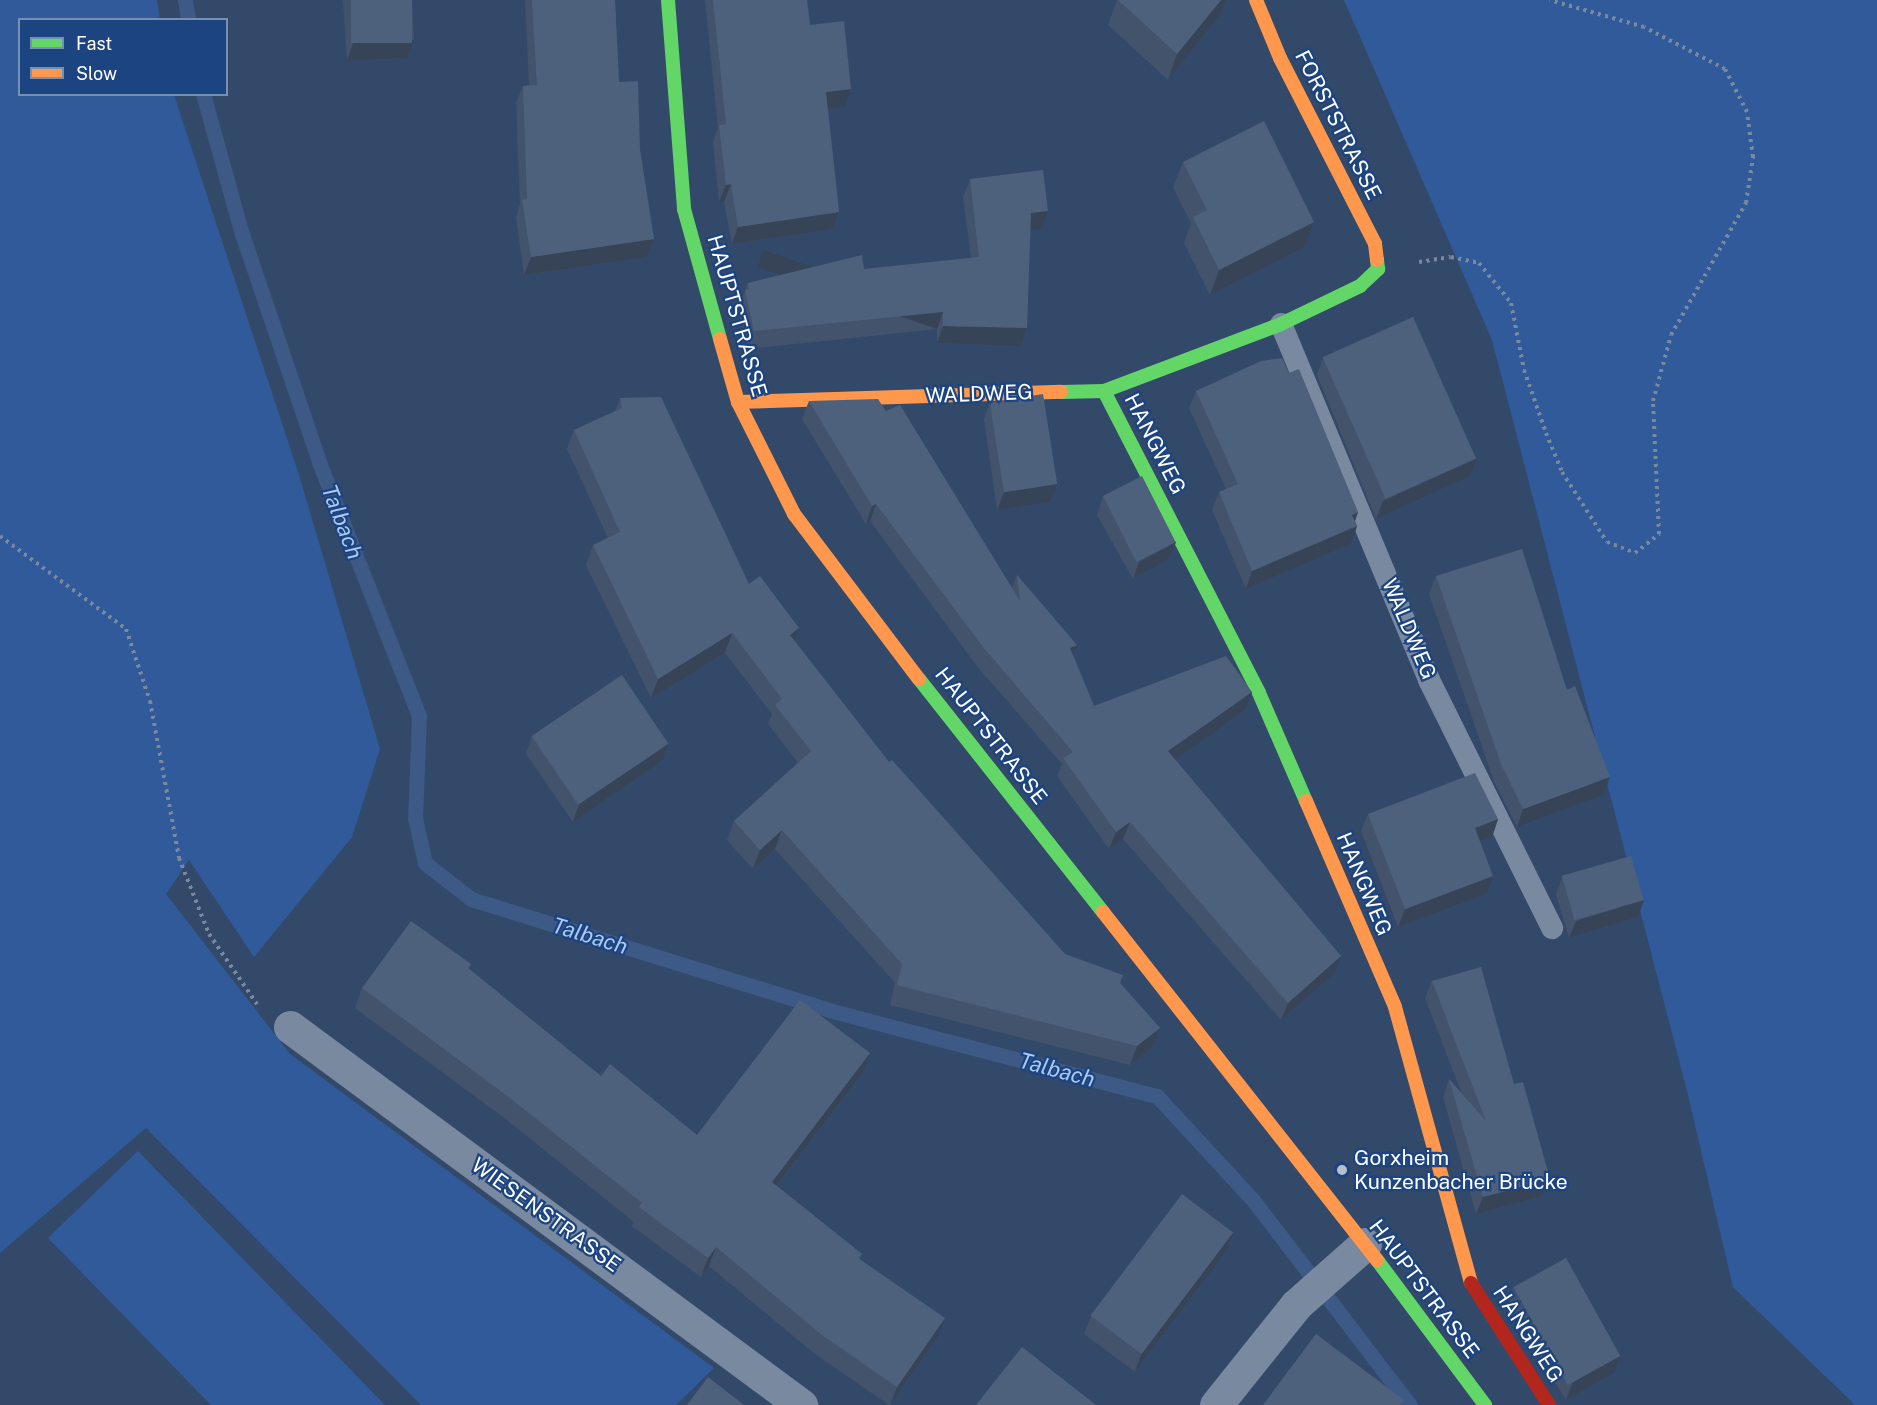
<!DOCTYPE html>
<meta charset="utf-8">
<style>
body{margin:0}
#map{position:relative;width:1877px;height:1405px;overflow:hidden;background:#33496a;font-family:"Public Sans",sans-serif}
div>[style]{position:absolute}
.green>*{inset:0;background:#305a99}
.stream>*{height:15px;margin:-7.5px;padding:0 7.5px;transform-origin:7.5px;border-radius:7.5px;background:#3d5985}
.path>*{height:4px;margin-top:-2px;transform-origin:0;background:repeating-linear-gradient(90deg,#7989a0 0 3px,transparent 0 7.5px)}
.lane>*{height:22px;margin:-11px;padding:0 11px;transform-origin:11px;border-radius:11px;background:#7989a0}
.street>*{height:33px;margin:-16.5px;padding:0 16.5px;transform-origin:16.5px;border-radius:16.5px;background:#7989a0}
.fast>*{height:14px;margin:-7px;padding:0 7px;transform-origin:7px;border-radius:7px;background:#63d668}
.slow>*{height:14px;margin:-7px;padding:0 7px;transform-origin:7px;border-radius:7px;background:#ff974d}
.jam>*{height:14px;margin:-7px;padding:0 7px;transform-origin:7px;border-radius:7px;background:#b3261e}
.wall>*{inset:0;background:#43536b}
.shaded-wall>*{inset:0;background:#374457;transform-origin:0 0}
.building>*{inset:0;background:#4e617c;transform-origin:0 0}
.dots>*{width:16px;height:16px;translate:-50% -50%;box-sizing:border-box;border:3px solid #1c4481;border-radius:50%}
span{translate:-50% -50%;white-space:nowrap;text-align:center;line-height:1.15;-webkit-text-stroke:4.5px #1c4481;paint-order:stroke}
.street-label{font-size:21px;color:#fff}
.poi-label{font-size:21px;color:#fff}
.left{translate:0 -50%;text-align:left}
.water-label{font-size:22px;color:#acc9f1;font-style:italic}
.legend{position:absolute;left:18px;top:18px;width:210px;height:78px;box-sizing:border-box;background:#1c4481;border:2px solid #778fb3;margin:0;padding:8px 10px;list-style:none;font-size:18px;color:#fff}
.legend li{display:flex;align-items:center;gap:12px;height:30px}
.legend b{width:30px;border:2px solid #778fb3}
</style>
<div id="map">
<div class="green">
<div style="clip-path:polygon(0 0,157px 0,160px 19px,20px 20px,20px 94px,174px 95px,299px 475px,380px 749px,352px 837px,254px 957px,189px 860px,166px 894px,290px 1054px,714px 1368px,676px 1405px,421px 1405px,146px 1128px,0 1253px)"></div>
<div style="clip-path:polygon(1344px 0,1877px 0,1877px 1405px,1855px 1405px,1733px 1287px,1687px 1091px,1492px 340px)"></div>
<div style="clip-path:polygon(138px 1151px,385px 1405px,211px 1405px,48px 1238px)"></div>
</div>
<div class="stream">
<div style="left:185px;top:0;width:20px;rotate:81deg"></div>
<div style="left:203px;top:94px;width:142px;rotate:74.5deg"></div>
<div style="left:241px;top:231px;width:244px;rotate:71.3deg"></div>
<div style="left:319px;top:462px;width:273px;rotate:68.5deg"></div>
<div style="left:419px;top:716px;width:102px;rotate:92.2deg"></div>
<div style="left:415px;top:818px;width:46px;rotate:77.5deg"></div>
<div style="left:425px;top:863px;width:58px;rotate:38deg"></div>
<div style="left:471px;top:899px;width:382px;rotate:17.2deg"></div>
<div style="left:836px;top:1012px;width:332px;rotate:14.7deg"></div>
<div style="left:1157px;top:1096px;width:142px;rotate:47.3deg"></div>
<div style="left:1253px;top:1200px;width:258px;rotate:52.6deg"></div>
</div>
<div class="path">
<div style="left:1419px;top:262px;width:32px;rotate:-9deg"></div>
<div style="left:1451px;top:257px;width:29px;rotate:12deg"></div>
<div style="left:1479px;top:263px;width:51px;rotate:51.3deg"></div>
<div style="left:1511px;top:303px;width:68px;rotate:79deg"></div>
<div style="left:1524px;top:370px;width:67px;rotate:70.8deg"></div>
<div style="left:1546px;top:433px;width:42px;rotate:67.7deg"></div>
<div style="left:1562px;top:472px;width:83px;rotate:57.3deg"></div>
<div style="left:1607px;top:542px;width:30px;rotate:21deg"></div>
<div style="left:1635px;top:553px;width:31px;rotate:-38deg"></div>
<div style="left:1659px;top:534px;width:133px;rotate:-92.6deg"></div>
<div style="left:1653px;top:401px;width:68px;rotate:-74.7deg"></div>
<div style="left:1671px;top:335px;width:152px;rotate:-60.4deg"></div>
<div style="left:1746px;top:203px;width:47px;rotate:-81.3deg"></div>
<div style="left:1753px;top:157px;width:45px;rotate:-97.6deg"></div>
<div style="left:1747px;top:112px;width:48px;rotate:-117.1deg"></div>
<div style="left:1725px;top:69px;width:91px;rotate:-152.6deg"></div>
<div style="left:1644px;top:27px;width:98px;rotate:-164deg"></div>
<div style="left:0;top:536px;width:157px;rotate:36.4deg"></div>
<div style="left:126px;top:629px;width:76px;rotate:71.6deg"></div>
<div style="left:150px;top:701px;width:160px;rotate:79.5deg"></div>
<div style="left:179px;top:858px;width:82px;rotate:68.5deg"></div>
<div style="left:209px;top:934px;width:85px;rotate:55.6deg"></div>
</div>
<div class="lane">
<div style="left:1281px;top:324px;width:386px;rotate:67.4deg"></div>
<div style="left:1429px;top:680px;width:277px;rotate:63.6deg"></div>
</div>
<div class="street">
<div style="left:290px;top:1027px;width:636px;rotate:36.49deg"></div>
<div style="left:1216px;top:1405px;width:128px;rotate:-51.3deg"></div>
<div style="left:1296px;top:1305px;width:92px;rotate:-41.5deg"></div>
</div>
<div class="fast">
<div style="left:668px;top:0;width:210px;rotate:85.6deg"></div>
<div style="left:684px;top:209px;width:135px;rotate:74.5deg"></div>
<div style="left:1104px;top:391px;width:339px;rotate:62.8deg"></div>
<div style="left:1259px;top:693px;width:118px;rotate:66.5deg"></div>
<div style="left:1061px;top:392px;width:43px;rotate:-1.3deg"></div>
<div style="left:1104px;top:391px;width:189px;rotate:-20.7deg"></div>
<div style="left:1281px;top:324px;width:88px;rotate:-25.7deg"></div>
<div style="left:1360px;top:286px;width:25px;rotate:-43deg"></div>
<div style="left:1378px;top:269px;width:9px;rotate:-96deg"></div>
<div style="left:919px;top:679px;width:297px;rotate:51.7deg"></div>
<div style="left:1377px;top:1260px;width:181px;rotate:53.3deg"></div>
</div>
<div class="slow">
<div style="left:1256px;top:0;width:63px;rotate:67.5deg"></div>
<div style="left:1280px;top:58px;width:209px;rotate:62.9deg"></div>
<div style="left:1375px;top:244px;width:16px;rotate:83deg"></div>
<div style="left:720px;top:339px;width:66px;rotate:74.1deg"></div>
<div style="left:738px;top:402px;width:125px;rotate:63.4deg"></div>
<div style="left:794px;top:514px;width:207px;rotate:52.9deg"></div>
<div style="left:738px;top:402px;width:323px;rotate:-1.8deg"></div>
<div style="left:1306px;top:801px;width:224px;rotate:66.6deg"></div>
<div style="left:1395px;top:1007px;width:286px;rotate:74.6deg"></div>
<div style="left:1103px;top:912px;width:443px;rotate:51.8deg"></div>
</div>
<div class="jam">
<div style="left:1471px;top:1283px;width:145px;rotate:57.4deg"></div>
</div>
<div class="wall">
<div style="clip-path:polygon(343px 0,412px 0,414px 40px,408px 58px,347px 61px)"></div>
<div style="clip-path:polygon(525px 0,615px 0,619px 82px,640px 150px,654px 239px,647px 257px,524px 275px,516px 217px,520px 205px,516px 103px,523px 86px,529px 85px)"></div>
<div style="clip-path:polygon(705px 0,807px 0,810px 25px,851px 89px,845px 107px,828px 109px,839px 212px,833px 229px,732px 244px,724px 202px,719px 202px,713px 142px,718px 128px)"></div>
<div style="clip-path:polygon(1117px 0,1226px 0,1220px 15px,1168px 80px,1108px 25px)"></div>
<div style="clip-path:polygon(1183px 162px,1314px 222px,1305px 247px,1210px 295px,1184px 243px,1191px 223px,1173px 187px)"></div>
<div style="clip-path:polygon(970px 179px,1041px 229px,1030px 230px,1027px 328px,1021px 346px,937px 343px,937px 329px,748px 349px,738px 308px,748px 283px,971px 258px,963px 197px)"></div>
<div style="clip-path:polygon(1323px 358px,1477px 458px,1470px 476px,1376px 519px,1317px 375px)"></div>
<div style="clip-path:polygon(1196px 391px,1358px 512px,1355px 521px,1357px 526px,1351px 544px,1246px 589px,1212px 510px,1219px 492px,1226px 489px,1189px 408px)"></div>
<div style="clip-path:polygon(620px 398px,749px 584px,799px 628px,794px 640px,889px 762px,1065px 954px,1120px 983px,1160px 1028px,1153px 1047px,1130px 1065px,890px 1005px,895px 983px,775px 849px,753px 869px,727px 840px,734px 821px,798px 763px,768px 724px,772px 714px,725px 653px,651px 698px,586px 565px,593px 545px,608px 538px,567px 449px,574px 430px,615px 411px)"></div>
<div style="clip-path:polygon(809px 401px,886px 411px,1012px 588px,1017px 575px,1077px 645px,1073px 655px,1094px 706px,1252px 692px,1245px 710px,1175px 759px,1335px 973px,1281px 1020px,1123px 839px,1109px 849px,1057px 776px,1062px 764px,976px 665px,870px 521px,866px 524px,802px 419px)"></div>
<div style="clip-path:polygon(990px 402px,1050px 502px,997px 510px,984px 419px)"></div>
<div style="clip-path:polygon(1103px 497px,1176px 542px,1169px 559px,1133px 579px,1097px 515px)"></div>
<div style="clip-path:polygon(1436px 576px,1603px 795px,1517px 827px,1494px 781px,1429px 594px)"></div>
<div style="clip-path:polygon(532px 736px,662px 761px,573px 822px,526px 754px)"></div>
<div style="clip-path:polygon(1368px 814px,1498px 819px,1492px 837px,1480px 841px,1487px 894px,1398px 927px,1361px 831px)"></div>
<div style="clip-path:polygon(1562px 877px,1638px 917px,1569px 938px,1556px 894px)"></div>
<div style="clip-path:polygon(471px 964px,469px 969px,601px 1076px,697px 1135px,863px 1072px,777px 1186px,862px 1254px,860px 1259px,938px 1337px,890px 1405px,889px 1405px,815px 1354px,709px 1266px,701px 1277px,632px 1226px,634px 1222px,503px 1117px,355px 1008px,362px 988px)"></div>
<div style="clip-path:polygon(1432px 981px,1514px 1084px,1550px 1179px,1543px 1196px,1476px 1214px,1443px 1097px,1449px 1079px,1462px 1094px,1425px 998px)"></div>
<div style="clip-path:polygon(1227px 1250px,1135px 1372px,1084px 1334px,1091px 1316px)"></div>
<div style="clip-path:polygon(1513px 1287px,1614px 1373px,1566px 1400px,1507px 1305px)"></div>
</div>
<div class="shaded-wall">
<div style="clip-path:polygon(1221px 0,1226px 0,1220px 15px,1168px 80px,1177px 54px)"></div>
<div style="clip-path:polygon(414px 40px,408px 58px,347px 61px,353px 43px)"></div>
<div style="clip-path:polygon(851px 89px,845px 107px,820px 110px,826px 92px)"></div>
<div style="clip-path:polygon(731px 184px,724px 202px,719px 202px,726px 185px)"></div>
<div style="clip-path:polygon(1048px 211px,1041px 229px,1024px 231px,1031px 213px)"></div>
<div style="clip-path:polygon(839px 212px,833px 229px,732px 244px,738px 227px)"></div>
<div style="clip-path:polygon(1314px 222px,1305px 247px,1210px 295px,1219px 270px)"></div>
<div style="clip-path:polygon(654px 239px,647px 257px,524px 275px,531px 257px)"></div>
<div style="left:943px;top:312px;width:18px;height:190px;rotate:109deg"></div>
<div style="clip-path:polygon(943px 326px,1027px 328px,1021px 346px,937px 343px)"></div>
<div style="clip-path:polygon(1477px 458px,1470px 476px,1376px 519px,1383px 501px)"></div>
<div style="clip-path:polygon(1057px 484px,1050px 502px,997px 510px,1004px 492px)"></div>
<div style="clip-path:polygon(876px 504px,870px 521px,866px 524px,872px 506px)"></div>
<div style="clip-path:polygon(1358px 512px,1352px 529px,1357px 526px,1351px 544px,1246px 589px,1252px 571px)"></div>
<div style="clip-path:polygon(1176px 542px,1169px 559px,1133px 579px,1139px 562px)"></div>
<div style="clip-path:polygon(799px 628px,792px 647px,790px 635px)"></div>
<div style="clip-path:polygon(732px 633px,725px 653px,651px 698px,658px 679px)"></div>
<div style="clip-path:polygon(1077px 645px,1070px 663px,1070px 648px)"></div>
<div style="clip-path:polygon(1252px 692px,1245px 710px,1162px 769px,1168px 751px)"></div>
<div style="clip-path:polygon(668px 744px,662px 761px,573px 822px,579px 804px)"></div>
<div style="clip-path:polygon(1610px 777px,1603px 795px,1517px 827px,1523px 809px)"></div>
<div style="clip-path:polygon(1498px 819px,1492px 837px,1468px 845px,1475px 828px)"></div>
<div style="clip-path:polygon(1130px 822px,1123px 839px,1109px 849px,1116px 832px)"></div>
<div style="clip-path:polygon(782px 830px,775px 849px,753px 869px,760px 850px)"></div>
<div style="clip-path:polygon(1493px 876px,1487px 894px,1398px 927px,1405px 909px)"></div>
<div style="clip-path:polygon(1644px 900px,1638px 917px,1569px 938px,1576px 921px)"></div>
<div style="clip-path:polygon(1341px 956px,1335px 973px,1281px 1020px,1288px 1003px)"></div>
<div style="clip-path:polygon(1160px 1028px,1153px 1047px,1130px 1065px,1137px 1046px)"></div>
<div style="clip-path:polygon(870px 1053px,863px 1072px,765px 1201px,772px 1182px)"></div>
<div style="clip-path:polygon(1550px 1179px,1543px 1196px,1476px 1214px,1483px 1197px)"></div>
<div style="clip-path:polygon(1233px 1233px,1227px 1250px,1135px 1372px,1141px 1354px)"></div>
<div style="clip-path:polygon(716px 1247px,709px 1266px,701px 1277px,708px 1258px)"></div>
<div style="clip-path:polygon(945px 1318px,938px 1337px,890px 1405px,897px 1387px)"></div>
<div style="clip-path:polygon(1620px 1356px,1614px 1373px,1566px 1400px,1573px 1382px)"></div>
</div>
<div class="building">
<div style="left:351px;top:0;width:61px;height:43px"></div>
<div style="clip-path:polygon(532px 0,615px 0,619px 82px,638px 81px,640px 150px,654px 239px,531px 257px,522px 200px,527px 199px,523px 86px,537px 85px)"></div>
<div style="clip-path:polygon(713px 0,807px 0,810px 25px,844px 21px,851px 89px,826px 92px,839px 212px,738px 227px,731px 184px,726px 185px,719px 125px,726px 124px)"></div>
<div style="clip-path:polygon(1118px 0,1221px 0,1177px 54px)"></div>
<div style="clip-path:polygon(1264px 121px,1314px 222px,1219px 270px,1193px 217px,1207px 210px,1183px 162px)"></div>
<div style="clip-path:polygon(1043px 170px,1048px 211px,1031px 213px,1027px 328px,943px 326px,943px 312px,754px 331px,745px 290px,749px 289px,748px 283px,862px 255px,864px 269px,979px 257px,970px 179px)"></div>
<div style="left:1413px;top:317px;width:155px;height:99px;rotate:66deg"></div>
<div style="clip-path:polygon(1282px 358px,1289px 373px,1299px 369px,1358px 512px,1352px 515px,1357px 526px,1252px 571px,1219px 492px,1238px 484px,1196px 391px,1261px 361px)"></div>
<div style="left:1043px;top:394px;width:91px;height:54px;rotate:81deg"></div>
<div style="clip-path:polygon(661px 397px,749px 584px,760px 576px,799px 628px,790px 635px,889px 762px,892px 760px,1065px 954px,1123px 975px,1120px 983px,1160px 1028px,1137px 1046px,897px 985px,902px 964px,782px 830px,760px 850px,734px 821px,811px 751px,775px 705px,782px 699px,732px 633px,658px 679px,593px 545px,620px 532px,574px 430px,622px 408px,620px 398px)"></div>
<div style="clip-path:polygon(878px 399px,886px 411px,900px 405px,1020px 601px,1017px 575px,1077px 645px,1070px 648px,1094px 706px,1226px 656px,1252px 692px,1168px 751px,1341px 956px,1288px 1003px,1130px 822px,1116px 832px,1063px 758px,1073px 752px,983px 647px,876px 504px,872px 506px,809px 401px)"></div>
<div style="left:1142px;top:476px;width:74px;height:44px;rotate:63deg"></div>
<div style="clip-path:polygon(1522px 549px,1567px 690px,1575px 686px,1610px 777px,1523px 809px,1501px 764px,1436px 576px)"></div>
<div style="left:622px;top:675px;width:83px;height:109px;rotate:56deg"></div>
<div style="clip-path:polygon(1475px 773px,1498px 819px,1475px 828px,1493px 876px,1405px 909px,1368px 814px)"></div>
<div style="left:1631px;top:856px;width:46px;height:72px;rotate:74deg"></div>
<div style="clip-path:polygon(411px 921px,471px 964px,468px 968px,601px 1076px,610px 1064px,697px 1135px,800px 1000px,870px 1053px,772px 1182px,862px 1254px,858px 1258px,945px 1318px,897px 1387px,822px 1335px,716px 1247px,708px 1258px,639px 1207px,642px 1203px,510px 1098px,362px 988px)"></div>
<div style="clip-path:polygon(1481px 967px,1514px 1084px,1523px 1082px,1550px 1179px,1483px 1197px,1449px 1079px,1486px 1121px,1432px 981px)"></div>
<div style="left:1182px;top:1194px;width:64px;height:152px;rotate:37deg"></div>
<div style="left:1566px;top:1258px;width:112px;height:60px;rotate:61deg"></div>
<div style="clip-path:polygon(1316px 1334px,1404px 1400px,1400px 1405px,1263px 1405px)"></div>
<div style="clip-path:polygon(1022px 1347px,1096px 1405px,976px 1405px)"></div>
<div style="clip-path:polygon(708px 1377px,744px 1405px,687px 1405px)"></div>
</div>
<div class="dots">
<div style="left:1342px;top:1170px;background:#b8bfcb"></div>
</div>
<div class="street-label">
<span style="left:1338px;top:125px;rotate:63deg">FORSTSTRASSE</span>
<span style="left:737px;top:316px;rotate:74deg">HAUPTSTRASSE</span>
<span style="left:979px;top:394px;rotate:-2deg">WALDWEG</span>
<span style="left:1155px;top:444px;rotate:63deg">HANGWEG</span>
<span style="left:1409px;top:629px;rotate:67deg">WALDWEG</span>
<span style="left:991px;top:736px;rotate:52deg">HAUPTSTRASSE</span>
<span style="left:1364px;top:884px;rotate:67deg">HANGWEG</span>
<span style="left:546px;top:1215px;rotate:36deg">WIESENSTRASSE</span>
<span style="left:1424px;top:1289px;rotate:53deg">HAUPTSTRASSE</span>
<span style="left:1528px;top:1334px;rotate:57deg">HANGWEG</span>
</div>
<div class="poi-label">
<span class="left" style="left:1354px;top:1170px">Gorxheim<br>Kunzenbacher Brücke</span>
</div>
<div class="water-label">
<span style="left:342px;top:522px;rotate:69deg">Talbach</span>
<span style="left:590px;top:936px;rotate:17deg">Talbach</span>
<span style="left:1057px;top:1070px;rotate:15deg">Talbach</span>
</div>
<ul class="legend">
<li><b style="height:8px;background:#63d668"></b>Fast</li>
<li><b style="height:8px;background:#ff974d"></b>Slow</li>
</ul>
</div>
